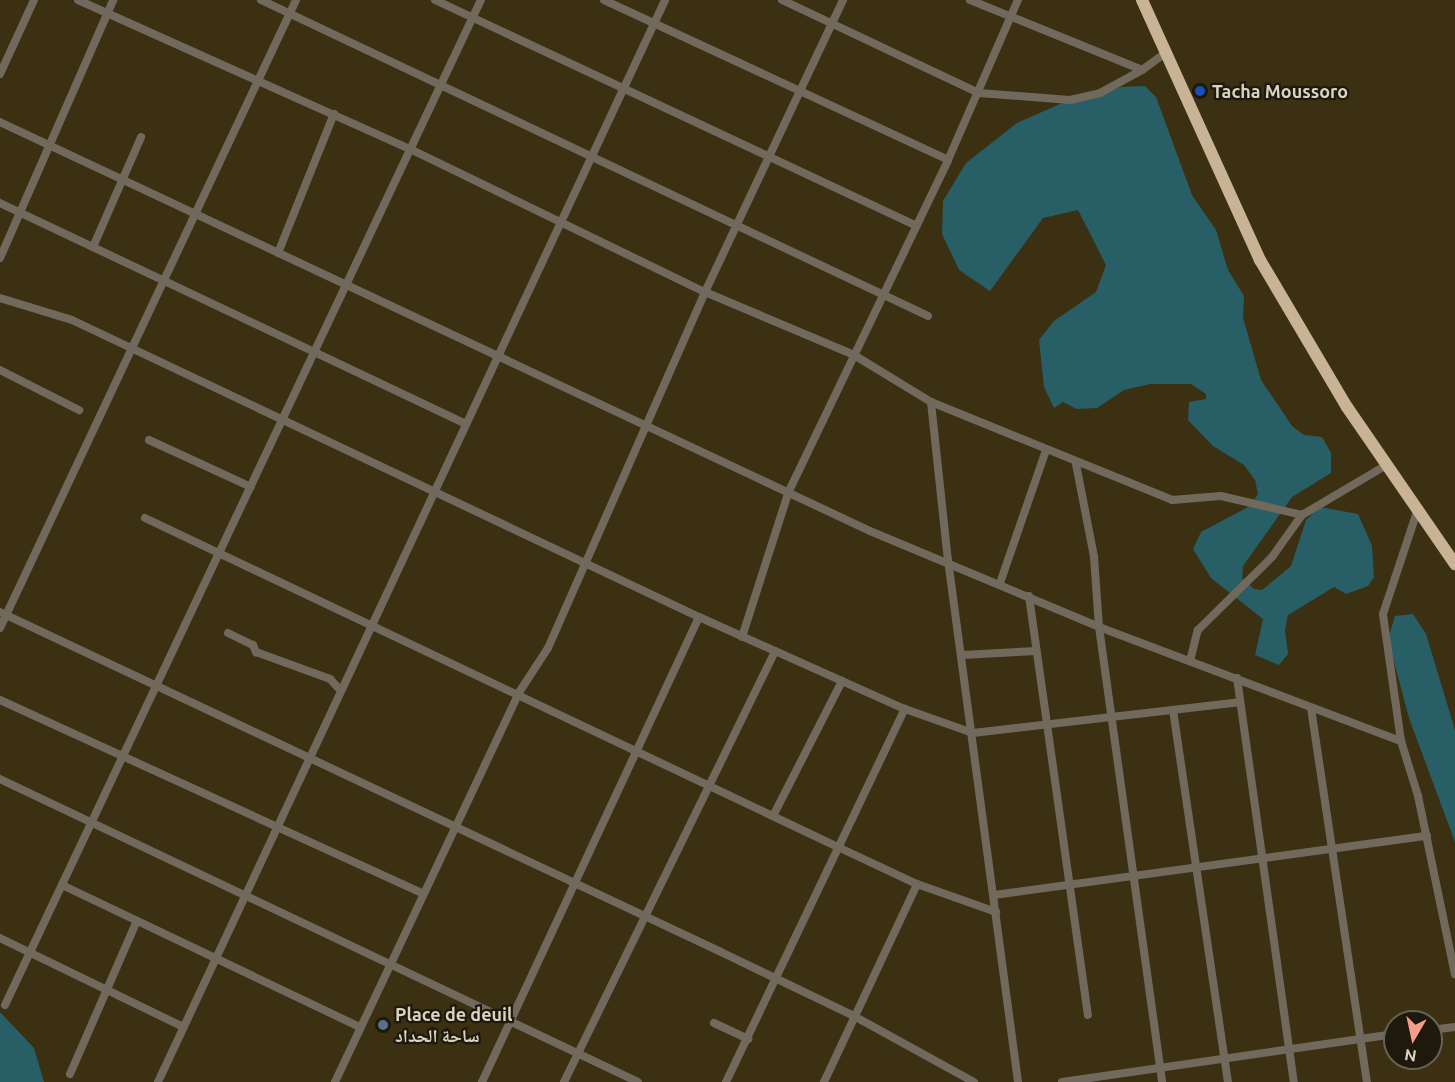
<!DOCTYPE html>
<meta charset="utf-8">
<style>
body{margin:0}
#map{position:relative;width:1455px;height:1082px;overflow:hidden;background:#3b3011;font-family:Ubuntu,"Noto Naskh Arabic",sans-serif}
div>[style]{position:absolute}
.water>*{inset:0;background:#285f66}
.minor>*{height:8px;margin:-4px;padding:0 4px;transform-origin:4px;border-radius:4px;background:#71695c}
.highway>*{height:12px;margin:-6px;padding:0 6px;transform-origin:6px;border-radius:6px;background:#c8b494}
.dots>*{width:16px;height:16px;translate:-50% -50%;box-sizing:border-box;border:3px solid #1e190c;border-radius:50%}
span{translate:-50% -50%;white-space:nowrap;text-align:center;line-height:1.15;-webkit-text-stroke:4.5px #1e190c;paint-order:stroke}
.poi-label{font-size:18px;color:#dad3c1;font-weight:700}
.left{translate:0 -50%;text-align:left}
.north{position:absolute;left:1383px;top:1010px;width:60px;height:60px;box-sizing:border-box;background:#1e190c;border:2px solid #696354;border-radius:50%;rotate:189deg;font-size:16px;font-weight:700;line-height:24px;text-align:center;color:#dad3c1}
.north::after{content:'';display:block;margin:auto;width:21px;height:27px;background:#f49e8a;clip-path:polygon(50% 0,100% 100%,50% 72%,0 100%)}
</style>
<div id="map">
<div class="water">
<div style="clip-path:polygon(1145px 86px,1156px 97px,1192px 195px,1216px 230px,1228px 270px,1244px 296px,1243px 318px,1261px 380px,1292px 426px,1304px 435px,1322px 437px,1331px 453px,1331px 473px,1292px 497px,1243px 566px,1242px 578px,1254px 589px,1262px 590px,1291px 566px,1306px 520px,1320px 507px,1358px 514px,1372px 546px,1374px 577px,1368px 586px,1346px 594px,1334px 587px,1288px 615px,1285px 630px,1288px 654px,1279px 665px,1255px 655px,1263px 619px,1211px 578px,1193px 549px,1201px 532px,1250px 506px,1258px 494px,1255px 480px,1244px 465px,1213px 446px,1188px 420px,1189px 402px,1206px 399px,1206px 394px,1191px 384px,1150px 384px,1124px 390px,1097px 408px,1077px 409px,1063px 402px,1054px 408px,1044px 387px,1039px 340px,1054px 321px,1096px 292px,1106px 265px,1078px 210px,1043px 218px,990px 291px,959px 270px,942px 234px,943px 201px,966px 163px,1017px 123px,1060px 104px,1121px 87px)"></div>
<div style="clip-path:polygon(1413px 614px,1426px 634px,1455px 730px,1455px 842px,1409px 718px,1388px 639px,1395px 616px)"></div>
<div style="clip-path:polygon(0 1012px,34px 1048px,44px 1082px,0 1082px)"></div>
</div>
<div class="minor">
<div style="left:78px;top:0;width:364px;rotate:24.2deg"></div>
<div style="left:410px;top:149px;width:328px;rotate:25.9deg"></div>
<div style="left:705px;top:292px;width:162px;rotate:22.9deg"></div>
<div style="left:854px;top:355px;width:90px;rotate:31.4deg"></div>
<div style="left:931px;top:402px;width:159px;rotate:83.9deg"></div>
<div style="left:948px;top:560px;width:527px;rotate:82.36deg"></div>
<div style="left:261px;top:0;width:738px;rotate:25.35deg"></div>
<div style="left:435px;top:0;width:532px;rotate:25.12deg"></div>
<div style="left:604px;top:0;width:379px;rotate:24.9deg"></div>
<div style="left:782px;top:0;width:218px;rotate:25.3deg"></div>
<div style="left:979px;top:93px;width:91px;rotate:4.4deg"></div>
<div style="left:1070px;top:100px;width:31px;rotate:-13deg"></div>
<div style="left:1100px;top:93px;width:48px;rotate:-28.7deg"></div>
<div style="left:970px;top:0;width:186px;rotate:22.1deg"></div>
<div style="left:1142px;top:70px;width:29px;rotate:-36deg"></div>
<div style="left:0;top:74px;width:81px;rotate:-65.3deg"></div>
<div style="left:0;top:122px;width:961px;rotate:25.18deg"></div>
<div style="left:870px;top:531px;width:248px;rotate:22.7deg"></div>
<div style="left:1099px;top:627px;width:323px;rotate:20.7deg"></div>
<div style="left:1401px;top:741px;width:58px;rotate:72.8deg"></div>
<div style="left:1418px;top:796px;width:182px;rotate:78.3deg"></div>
<div style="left:0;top:203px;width:516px;rotate:25.37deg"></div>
<div style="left:93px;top:247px;width:120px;rotate:-66.4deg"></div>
<div style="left:278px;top:253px;width:150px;rotate:-68.1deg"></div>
<div style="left:0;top:258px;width:282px;rotate:-66.3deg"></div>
<div style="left:0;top:298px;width:75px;rotate:17deg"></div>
<div style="left:72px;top:320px;width:694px;rotate:25.35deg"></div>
<div style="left:699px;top:617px;width:226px;rotate:24.1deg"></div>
<div style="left:905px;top:709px;width:72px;rotate:19.4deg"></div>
<div style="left:973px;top:733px;width:268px;rotate:-6.6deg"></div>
<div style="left:0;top:370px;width:89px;rotate:26.9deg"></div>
<div style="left:931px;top:402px;width:260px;rotate:22.1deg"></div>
<div style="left:1172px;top:500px;width:49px;rotate:-4.7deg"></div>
<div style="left:1221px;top:496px;width:83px;rotate:13.2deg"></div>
<div style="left:149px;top:440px;width:112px;rotate:24.7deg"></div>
<div style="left:1076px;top:464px;width:95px;rotate:79deg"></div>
<div style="left:1094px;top:557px;width:70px;rotate:85.9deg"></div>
<div style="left:1099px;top:627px;width:459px;rotate:82.1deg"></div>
<div style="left:145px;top:518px;width:769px;rotate:25.4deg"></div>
<div style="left:840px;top:848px;width:85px;rotate:25.1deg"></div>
<div style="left:917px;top:884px;width:84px;rotate:19.5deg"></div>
<div style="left:1000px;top:583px;width:141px;rotate:-70.9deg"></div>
<div style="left:1029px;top:596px;width:423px;rotate:82deg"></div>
<div style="left:0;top:612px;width:797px;rotate:25.25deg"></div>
<div style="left:721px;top:952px;width:145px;rotate:25.7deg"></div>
<div style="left:852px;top:1015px;width:139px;rotate:28.8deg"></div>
<div style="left:0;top:628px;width:694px;rotate:-64.76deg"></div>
<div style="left:228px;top:633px;width:28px;rotate:26deg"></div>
<div style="left:253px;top:645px;width:8px;rotate:67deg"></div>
<div style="left:256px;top:652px;width:79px;rotate:20deg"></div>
<div style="left:330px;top:679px;width:16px;rotate:47deg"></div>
<div style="left:742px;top:637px;width:153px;rotate:-72.2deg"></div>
<div style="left:789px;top:491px;width:367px;rotate:-64.3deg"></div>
<div style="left:948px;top:160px;width:175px;rotate:-66.4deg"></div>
<div style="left:962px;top:655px;width:74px;rotate:-3.1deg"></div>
<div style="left:1190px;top:661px;width:32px;rotate:-76deg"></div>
<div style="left:1198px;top:630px;width:104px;rotate:-44.6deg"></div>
<div style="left:1272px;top:557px;width:52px;rotate:-54.5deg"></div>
<div style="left:1302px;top:515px;width:96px;rotate:-30.6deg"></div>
<div style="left:1237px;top:678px;width:408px;rotate:82deg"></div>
<div style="left:0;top:700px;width:463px;rotate:24.6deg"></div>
<div style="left:1311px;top:708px;width:378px;rotate:81.5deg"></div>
<div style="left:1173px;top:710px;width:376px;rotate:81.6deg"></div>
<div style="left:1401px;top:741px;width:128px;rotate:-98.1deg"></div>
<div style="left:1383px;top:614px;width:108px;rotate:-71.6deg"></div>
<div style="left:0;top:779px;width:706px;rotate:25.4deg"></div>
<div style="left:773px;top:816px;width:152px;rotate:-62.9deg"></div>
<div style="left:62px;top:885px;width:330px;rotate:25.5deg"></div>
<div style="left:994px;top:895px;width:437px;rotate:-7.8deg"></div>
<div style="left:0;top:938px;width:203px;rotate:25.9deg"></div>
<div style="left:5px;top:1005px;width:1112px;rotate:-64.66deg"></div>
<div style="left:714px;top:1023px;width:38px;rotate:25deg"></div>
<div style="left:1431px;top:1030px;width:24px;rotate:-7deg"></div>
<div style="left:70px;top:1074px;width:167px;rotate:-66.4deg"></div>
<div style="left:158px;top:1082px;width:1195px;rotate:-64.89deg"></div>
<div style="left:335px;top:1082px;width:429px;rotate:-64.7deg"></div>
<div style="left:518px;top:694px;width:55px;rotate:-56.9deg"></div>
<div style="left:548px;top:648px;width:389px;rotate:-66.2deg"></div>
<div style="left:705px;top:292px;width:323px;rotate:-64.7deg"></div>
<div style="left:482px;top:1082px;width:513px;rotate:-64.98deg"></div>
<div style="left:564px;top:1082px;width:480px;rotate:-63.9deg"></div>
<div style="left:726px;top:1082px;width:414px;rotate:-64.4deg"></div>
<div style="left:824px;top:1082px;width:219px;rotate:-64.8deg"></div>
<div style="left:1062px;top:1082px;width:336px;rotate:-8.2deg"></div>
</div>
<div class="highway">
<div style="left:1142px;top:0;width:286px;rotate:65.6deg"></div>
<div style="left:1260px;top:260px;width:171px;rotate:59.4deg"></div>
<div style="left:1347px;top:407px;width:191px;rotate:55.5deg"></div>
</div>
<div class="dots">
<div style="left:1200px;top:91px;background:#1a4fb4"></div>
<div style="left:383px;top:1025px;background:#5c6f8a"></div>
</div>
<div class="poi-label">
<span class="left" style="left:1212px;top:91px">Tacha Moussoro</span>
<span class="left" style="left:395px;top:1025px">Place de deuil<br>ساحة الحداد</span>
</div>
<div class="north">N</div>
</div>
